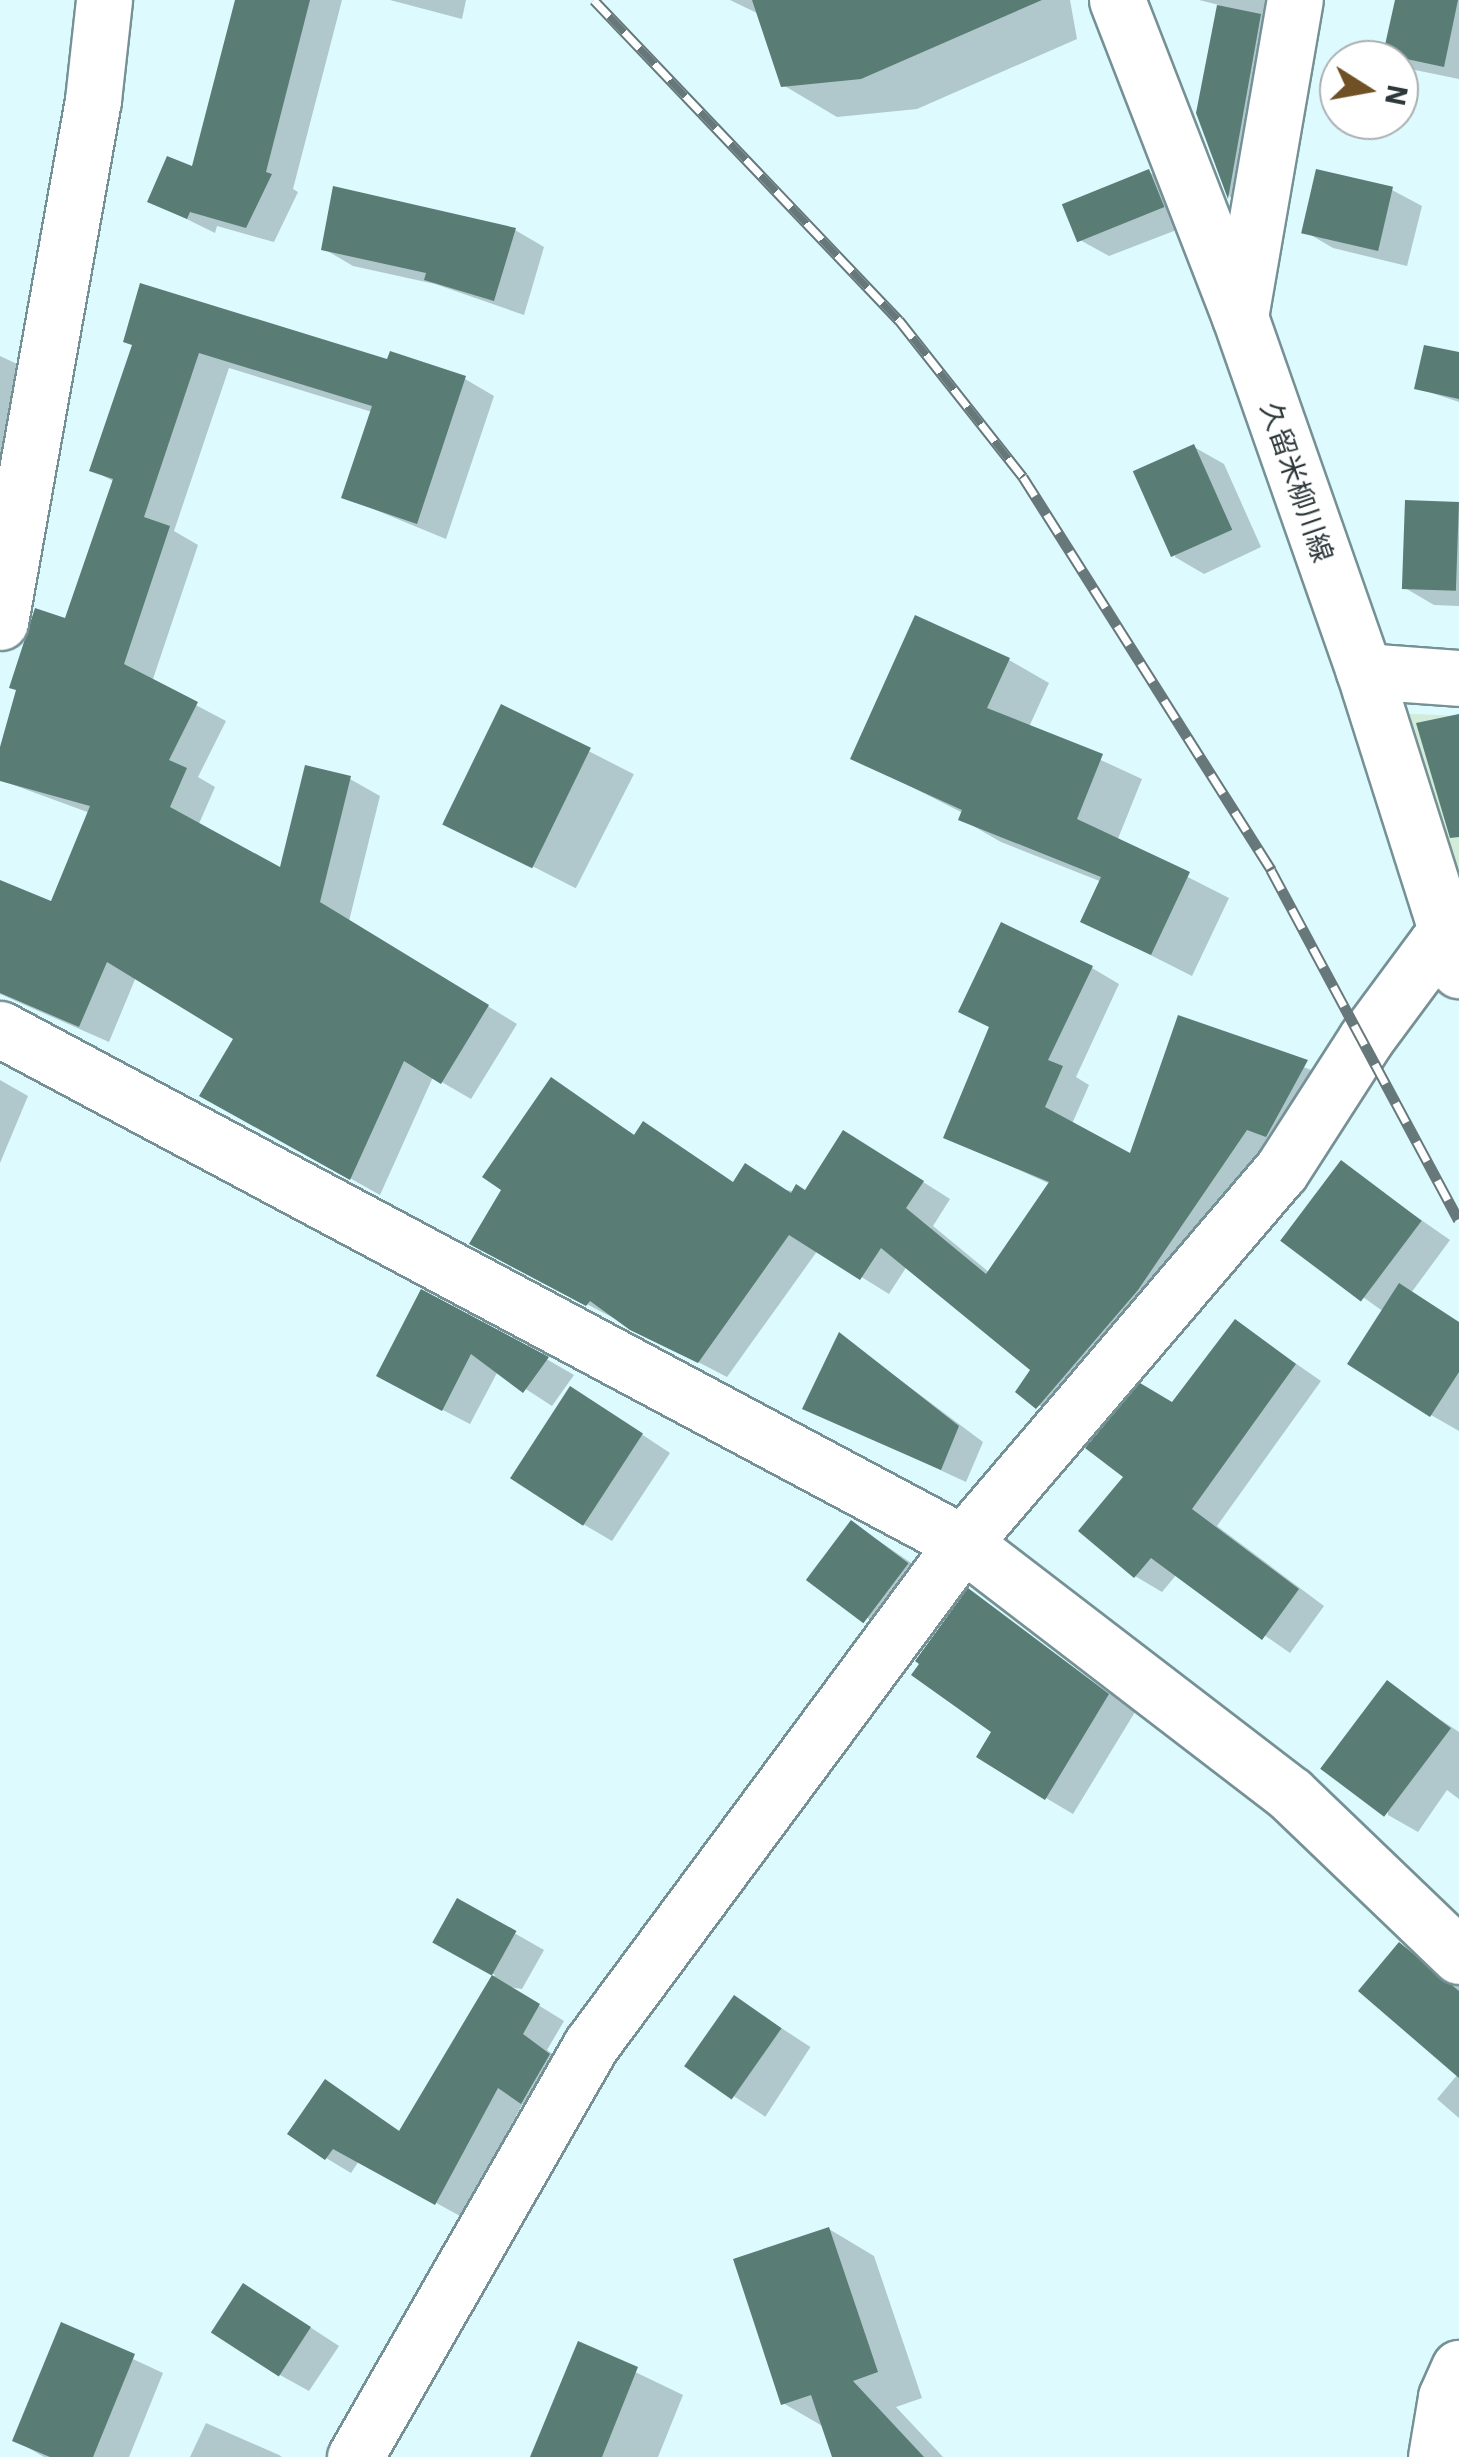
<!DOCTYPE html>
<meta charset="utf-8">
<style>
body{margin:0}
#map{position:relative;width:1459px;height:2457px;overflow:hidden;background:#ddfafe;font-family:"IBM Plex Sans","Noto Sans JP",sans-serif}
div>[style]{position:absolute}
.green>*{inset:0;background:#d1ecd8}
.shadow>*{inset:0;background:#0003;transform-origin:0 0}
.building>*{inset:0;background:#597c75;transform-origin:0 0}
.roads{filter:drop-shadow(2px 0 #769195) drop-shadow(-2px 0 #769195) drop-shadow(0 2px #769195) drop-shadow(0 -2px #769195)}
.minor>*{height:55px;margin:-27.5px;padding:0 27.5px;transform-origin:27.5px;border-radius:27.5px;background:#fff}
.major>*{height:55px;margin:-27.5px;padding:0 27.5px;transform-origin:27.5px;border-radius:27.5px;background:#fff}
.rail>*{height:11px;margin-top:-5.5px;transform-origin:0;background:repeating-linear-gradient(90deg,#fff 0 22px,#67787b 0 44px);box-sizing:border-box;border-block:2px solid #67787b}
span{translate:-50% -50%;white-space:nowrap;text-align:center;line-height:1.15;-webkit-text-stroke:10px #fff;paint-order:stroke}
.street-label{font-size:28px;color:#2d383a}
.north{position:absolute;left:1319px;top:40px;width:100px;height:100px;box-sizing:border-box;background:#fff;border:2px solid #abafb0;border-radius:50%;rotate:101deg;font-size:28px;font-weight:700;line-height:40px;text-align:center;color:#2d383a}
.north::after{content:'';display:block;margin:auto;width:35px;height:45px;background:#705126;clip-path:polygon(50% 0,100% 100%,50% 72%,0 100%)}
</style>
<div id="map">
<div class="green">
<div style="clip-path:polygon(1394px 713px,1459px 716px,1459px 882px)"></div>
</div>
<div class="shadow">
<div style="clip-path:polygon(237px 0,342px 0,293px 189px,298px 192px,274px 242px,217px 226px,215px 233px,150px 201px,193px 169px)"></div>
<div style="clip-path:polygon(390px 0,466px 0,462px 19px)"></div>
<div style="clip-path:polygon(730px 0,1070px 0,1077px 39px,917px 109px,837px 117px,783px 85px,759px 14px)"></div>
<div style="clip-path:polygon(1199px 0,1292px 0,1256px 212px,1230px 197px,1198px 113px,1219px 5px)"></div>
<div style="clip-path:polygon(1397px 0,1459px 0,1459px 79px,1415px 70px,1386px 53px)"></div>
<div style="clip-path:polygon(1149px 172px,1178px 189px,1192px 224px,1109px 256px,1080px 240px)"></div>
<div style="clip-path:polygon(1392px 190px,1422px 206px,1407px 266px,1333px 248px,1304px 231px)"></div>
<div style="clip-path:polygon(515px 230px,544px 247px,524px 315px,435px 284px,353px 266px,324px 249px)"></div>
<div style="clip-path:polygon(134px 346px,389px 362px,465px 379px,494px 396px,446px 539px,344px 497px,372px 412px,229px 368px,174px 531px,198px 545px,152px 682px,226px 721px,198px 777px,215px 787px,198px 826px,282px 870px,307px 768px,350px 779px,380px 796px,349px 921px,517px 1024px,471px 1099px,433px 1077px,380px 1195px,202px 1095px,236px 1038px,136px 977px,109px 1042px,0 994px,0 883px,52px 904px,90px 813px,0 780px,0 756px,66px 621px,115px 482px,92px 470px)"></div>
<div style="clip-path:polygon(1459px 355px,1459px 402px,1417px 388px)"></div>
<div style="clip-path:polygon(0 356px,43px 376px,0 543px)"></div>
<div style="clip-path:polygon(1194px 447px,1224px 464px,1261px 547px,1204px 574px,1175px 557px)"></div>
<div style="clip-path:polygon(1459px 504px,1459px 606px,1434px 605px,1405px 588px)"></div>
<div style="clip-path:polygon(1009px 660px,1049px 683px,1029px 727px,1142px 779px,1117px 841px,1229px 898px,1192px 976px,1083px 921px,1102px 882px,1001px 842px,961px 819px,963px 813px,854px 758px)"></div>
<div style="left:502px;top:707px;width:148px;height:128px;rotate:27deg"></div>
<div style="clip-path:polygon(1092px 968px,1119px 984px,1076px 1077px,1089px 1085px,1072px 1124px,1132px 1156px,1180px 1018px,1334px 1079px,1066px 1423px,1019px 1392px,1034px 1369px,907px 1266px,889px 1294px,818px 1250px,727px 1377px,500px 1259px,504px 1190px,551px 1080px,636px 1136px,735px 1183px,806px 1193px,871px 1149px,950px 1199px,933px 1226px,990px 1273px,1050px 1184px,946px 1137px)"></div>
<div style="clip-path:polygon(0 1080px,28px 1096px,0 1163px)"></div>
<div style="clip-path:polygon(1341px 1164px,1450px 1240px,1411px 1293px,1459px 1323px,1459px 1431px,1431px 1415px,1384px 1312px,1284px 1241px)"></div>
<div style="clip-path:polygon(422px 1293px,548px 1360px,574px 1375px,552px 1406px,498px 1371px,470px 1424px,406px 1391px)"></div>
<div style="clip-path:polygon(1236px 1322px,1321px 1381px,1217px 1526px,1324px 1606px,1290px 1653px,1177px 1574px,1162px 1592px,1135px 1576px,1126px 1477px)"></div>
<div style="clip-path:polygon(840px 1335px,983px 1442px,966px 1482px,806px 1408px)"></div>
<div style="clip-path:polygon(599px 1406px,670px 1453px,612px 1541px,583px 1524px)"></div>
<div style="left:852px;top:1523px;width:103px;height:70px;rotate:34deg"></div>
<div style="clip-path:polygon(969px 1591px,1135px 1712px,1073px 1814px,1046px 1798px,995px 1731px)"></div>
<div style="clip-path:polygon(1387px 1684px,1459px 1732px,1459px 1799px,1447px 1790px,1418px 1832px,1388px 1815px)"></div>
<div style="clip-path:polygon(458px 1901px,544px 1950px,522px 1989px,509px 1987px,564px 2021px,547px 2050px,574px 2070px,547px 2117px,523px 2103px,462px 2217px,359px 2161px,351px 2173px,326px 2158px,326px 2082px,401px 2132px,495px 1975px,465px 1959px)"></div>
<div style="clip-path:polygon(1400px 1945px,1459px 1986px,1459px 2118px,1437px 2099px,1458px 2074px)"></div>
<div style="left:735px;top:1998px;width:90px;height:83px;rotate:33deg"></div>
<div style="clip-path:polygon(829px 2229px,874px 2256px,922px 2398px,896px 2407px,943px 2457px,835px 2457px,824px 2427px,783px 2403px)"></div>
<div style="clip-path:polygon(273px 2303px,339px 2346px,309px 2391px,280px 2375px)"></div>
<div style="clip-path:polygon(62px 2326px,163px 2373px,129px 2457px,44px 2457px,15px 2440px)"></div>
<div style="clip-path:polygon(579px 2345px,683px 2395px,658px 2457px,533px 2457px)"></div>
<div style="clip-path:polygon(206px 2423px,279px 2455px,282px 2457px,190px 2457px)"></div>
</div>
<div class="building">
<div style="clip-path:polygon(235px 0,310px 0,266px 172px,272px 174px,246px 228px,190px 212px,187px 219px,147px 202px,167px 156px,192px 166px)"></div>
<div style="clip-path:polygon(752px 0,1042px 0,861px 79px,781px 87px)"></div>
<div style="clip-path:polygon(1395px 0,1458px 0,1444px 67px,1383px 54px)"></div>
<div style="clip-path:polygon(1217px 5px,1261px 14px,1228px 199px,1196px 113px)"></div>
<div style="left:1149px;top:169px;width:41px;height:94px;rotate:68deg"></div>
<div style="left:1316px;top:169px;width:79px;height:66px;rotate:13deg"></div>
<div style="clip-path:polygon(333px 186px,516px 228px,494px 301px,424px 280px,426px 273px,321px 250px)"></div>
<div style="clip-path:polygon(140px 283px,387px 359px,390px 351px,466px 376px,417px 524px,341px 498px,372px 406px,199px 353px,144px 517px,170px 526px,124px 664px,198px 702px,169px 760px,187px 768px,170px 807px,280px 867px,305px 765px,351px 776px,320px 902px,489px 1005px,441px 1084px,404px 1061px,350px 1180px,199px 1096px,233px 1039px,107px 962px,79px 1027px,0 993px,0 880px,51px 901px,90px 806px,0 781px,0 747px,16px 690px,9px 688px,35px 608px,65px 618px,113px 479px,89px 471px,132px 345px,123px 342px)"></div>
<div style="clip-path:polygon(1424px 345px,1459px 352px,1459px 399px,1414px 389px)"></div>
<div style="left:1194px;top:444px;width:94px;height:67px;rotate:66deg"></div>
<div style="left:1405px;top:500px;width:54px;height:89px;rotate:2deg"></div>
<div style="clip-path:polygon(915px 615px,1010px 658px,987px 708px,1103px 754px,1077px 819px,1190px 872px,1151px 955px,1080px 922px,1101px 877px,958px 820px,962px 810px,850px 759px)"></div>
<div style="left:501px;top:704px;width:100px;height:134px;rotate:26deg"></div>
<div style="clip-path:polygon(1459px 714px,1459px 837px,1450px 838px,1416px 723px)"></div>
<div style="clip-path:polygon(1001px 922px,1093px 966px,1048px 1060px,1063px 1066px,1045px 1107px,1130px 1153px,1178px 1015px,1308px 1060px,1266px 1137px,1247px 1130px,1138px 1290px,1036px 1409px,1015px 1392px,1030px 1370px,881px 1248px,860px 1280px,789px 1235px,698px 1363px,630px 1330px,590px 1301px,586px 1306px,469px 1244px,501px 1190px,482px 1177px,551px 1077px,634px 1135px,643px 1121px,733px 1182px,745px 1163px,791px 1193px,796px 1184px,805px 1190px,843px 1130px,924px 1181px,906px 1208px,986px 1274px,1049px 1182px,943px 1138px,989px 1027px,958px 1012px)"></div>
<div style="left:1341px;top:1160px;width:101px;height:101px;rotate:37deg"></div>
<div style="clip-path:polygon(1399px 1283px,1459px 1322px,1459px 1372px,1430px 1417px,1347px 1364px)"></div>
<div style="clip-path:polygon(421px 1289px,549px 1357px,523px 1393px,471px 1354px,442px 1411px,376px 1376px)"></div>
<div style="clip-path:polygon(1235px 1319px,1296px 1364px,1192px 1509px,1299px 1589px,1262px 1640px,1151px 1558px,1134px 1578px,1078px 1531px,1123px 1477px,1085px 1448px,1140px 1383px,1172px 1402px)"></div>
<div style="clip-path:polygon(839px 1332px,959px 1426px,941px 1470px,802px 1409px)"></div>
<div style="left:570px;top:1386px;width:87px;height:110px;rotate:33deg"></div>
<div style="left:851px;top:1520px;width:72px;height:75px;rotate:37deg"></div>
<div style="clip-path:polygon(968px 1588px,1109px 1694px,1045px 1800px,976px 1757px,991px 1732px,911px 1675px,919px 1664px,915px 1661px)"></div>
<div style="left:1387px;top:1680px;width:80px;height:111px;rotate:37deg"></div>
<div style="left:457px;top:1898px;width:68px;height:51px;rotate:29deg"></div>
<div style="clip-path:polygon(1399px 1942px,1459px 1991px,1459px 2078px,1358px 1991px)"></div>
<div style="clip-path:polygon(492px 1975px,540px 2004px,523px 2034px,550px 2054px,521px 2104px,498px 2088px,435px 2205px,333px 2149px,325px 2160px,287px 2134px,325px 2079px,399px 2131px)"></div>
<div style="left:734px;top:1995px;width:58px;height:87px;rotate:35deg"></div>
<div style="clip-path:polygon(829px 2227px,878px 2372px,853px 2381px,924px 2457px,832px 2457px,811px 2395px,781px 2405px,733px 2259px)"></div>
<div style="left:243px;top:2283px;width:81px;height:59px;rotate:33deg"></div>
<div style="clip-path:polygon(61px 2322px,135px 2354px,93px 2457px,50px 2457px,12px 2441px)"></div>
<div style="clip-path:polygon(578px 2341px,638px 2367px,602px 2457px,530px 2457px)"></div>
</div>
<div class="roads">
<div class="minor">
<div style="left:1240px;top:317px;width:322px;rotate:-80.2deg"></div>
<div style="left:0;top:622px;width:530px;rotate:-79.9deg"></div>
<div style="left:93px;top:100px;width:101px;rotate:-83.7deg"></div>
<div style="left:1364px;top:671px;width:95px;rotate:4.2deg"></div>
<div style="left:0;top:1029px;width:1092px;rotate:28.09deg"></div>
<div style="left:963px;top:1543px;width:412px;rotate:37.5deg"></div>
<div style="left:1290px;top:1794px;width:234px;rotate:43.8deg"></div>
<div style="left:355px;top:2457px;width:475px;rotate:-60.2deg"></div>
<div style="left:591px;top:2045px;width:625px;rotate:-53.46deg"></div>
<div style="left:963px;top:1543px;width:489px;rotate:-49.5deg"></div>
<div style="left:1281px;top:1171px;width:156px;rotate:-57.3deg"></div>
<div style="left:1365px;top:1040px;width:119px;rotate:-53.5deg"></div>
<div style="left:1436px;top:944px;width:16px;rotate:22deg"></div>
<div style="left:1436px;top:2457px;width:61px;rotate:-80.5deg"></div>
<div style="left:1446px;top:2397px;width:32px;rotate:-66deg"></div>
</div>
<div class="major">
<div style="left:1117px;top:0;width:340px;rotate:68.8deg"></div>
<div style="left:1240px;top:317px;width:375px;rotate:70.7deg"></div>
<div style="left:1364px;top:671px;width:314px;rotate:72.4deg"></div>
</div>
</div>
<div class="rail">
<div style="left:594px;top:0;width:442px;rotate:46.4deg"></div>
<div style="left:899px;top:320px;width:200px;rotate:51.7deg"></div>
<div style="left:1023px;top:477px;width:465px;rotate:57.7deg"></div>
<div style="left:1271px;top:870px;width:397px;rotate:61.8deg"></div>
</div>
<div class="street-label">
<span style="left:1297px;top:482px;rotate:71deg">久留米柳川線</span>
</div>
<div class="north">N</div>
</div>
